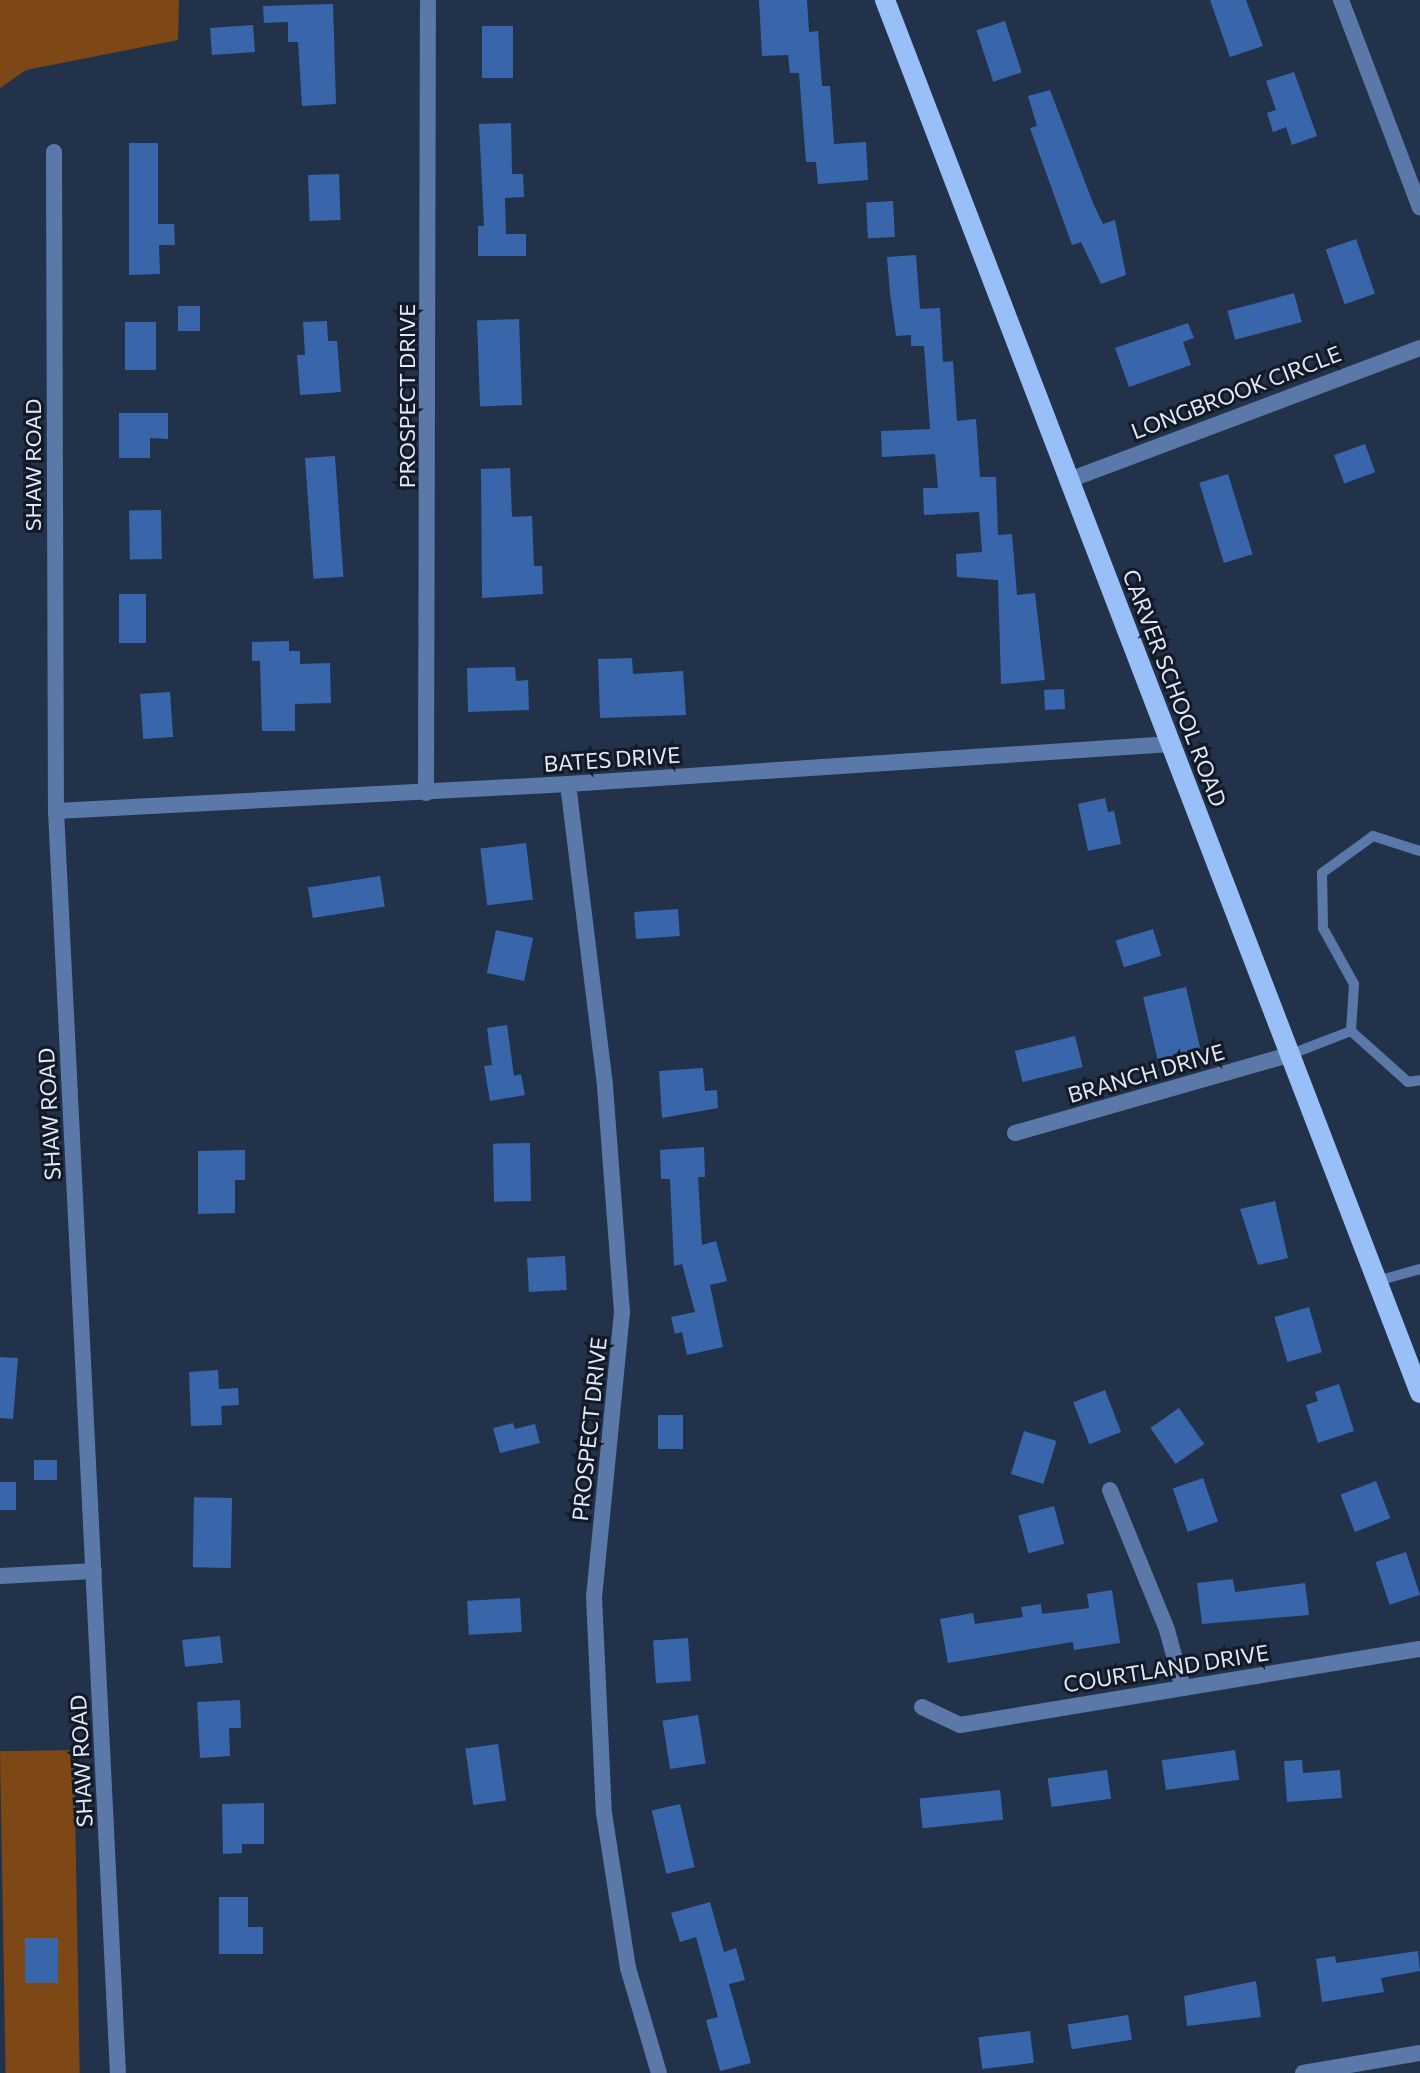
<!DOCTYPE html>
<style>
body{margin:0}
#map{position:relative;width:1420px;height:2073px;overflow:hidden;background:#22324b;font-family:Commissioner,sans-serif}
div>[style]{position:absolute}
.forest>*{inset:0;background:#7e4816;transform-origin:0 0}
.building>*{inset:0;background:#3966ab;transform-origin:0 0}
.lane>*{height:10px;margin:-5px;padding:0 5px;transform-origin:5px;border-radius:5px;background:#5a79a8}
.street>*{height:16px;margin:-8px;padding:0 8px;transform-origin:8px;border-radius:8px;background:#5a79a8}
.primary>*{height:20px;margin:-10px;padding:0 10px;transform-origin:10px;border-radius:10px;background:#99bff8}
span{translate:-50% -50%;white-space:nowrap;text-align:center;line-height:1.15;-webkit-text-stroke:6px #131a25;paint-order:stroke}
.street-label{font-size:22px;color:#dee9f9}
</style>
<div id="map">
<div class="forest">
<div style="clip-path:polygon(0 0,179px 0,178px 40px,26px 70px,0 88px)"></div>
<div style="left:74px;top:1750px;width:323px;height:74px;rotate:89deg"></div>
</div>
<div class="building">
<div style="clip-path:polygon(759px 0,807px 0,809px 32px,818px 31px,822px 86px,830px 86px,834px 144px,866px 142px,868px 180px,818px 184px,816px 162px,806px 162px,799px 73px,790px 73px,788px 55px,762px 56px)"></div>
<div style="clip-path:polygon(1210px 0,1246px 0,1263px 46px,1230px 57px)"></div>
<div style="clip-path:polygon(333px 4px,336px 104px,302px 106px,298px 42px,288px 42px,288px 22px,264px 23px,263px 6px)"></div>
<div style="left:1005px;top:21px;width:54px;height:30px;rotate:72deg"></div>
<div style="left:253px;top:25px;width:27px;height:43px;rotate:86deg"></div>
<div style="left:482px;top:26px;width:31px;height:52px"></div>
<div style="clip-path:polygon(1294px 72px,1317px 136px,1292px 145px,1286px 127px,1273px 132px,1267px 113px,1276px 110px,1266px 81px)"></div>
<div style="clip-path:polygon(1050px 90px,1093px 203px,1103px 224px,1115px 220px,1126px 275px,1101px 284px,1081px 242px,1072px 245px,1030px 128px,1037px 126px,1028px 96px)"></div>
<div style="clip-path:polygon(511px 123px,512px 174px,523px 174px,524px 197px,505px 198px,506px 234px,526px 234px,526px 256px,478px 256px,478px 226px,484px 226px,479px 124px)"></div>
<div style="clip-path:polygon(129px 143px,158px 143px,158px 224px,174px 224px,175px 245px,159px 245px,160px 274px,129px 275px)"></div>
<div style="left:339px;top:174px;width:46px;height:31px;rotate:88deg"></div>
<div style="left:893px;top:201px;width:36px;height:27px;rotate:87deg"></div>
<div style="left:1356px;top:239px;width:58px;height:32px;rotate:71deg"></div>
<div style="clip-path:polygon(916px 255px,920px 309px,940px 308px,943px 362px,953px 361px,957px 421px,976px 419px,980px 477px,996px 477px,998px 535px,1012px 534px,1017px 595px,1035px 593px,1045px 680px,1001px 684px,998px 580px,957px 577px,956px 554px,982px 552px,979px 512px,924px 515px,923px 488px,938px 488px,935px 454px,882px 457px,881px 431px,930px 429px,924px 346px,911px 346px,911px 335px,896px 336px,890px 293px,887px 257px)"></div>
<div style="left:1294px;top:293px;width:30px;height:69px;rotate:75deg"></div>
<div style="left:178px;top:306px;width:22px;height:25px"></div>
<div style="left:519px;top:319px;width:86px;height:42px;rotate:88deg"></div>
<div style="clip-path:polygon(327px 321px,328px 341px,337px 341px,341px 392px,300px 395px,297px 355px,305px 355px,303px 322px)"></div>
<div style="left:125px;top:322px;width:31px;height:48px"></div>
<div style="clip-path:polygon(1188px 323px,1194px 338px,1183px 342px,1191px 365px,1129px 387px,1115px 348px)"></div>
<div style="clip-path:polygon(119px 413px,168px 413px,168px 439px,150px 438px,150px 458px,119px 458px)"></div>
<div style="left:1365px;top:444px;width:30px;height:33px;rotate:70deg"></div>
<div style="left:335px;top:456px;width:121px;height:30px;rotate:86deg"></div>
<div style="clip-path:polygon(510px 468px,512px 517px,532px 516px,534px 566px,542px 566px,543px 594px,482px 598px,481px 469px)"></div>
<div style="left:1228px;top:474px;width:84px;height:30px;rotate:73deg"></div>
<div style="left:161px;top:510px;width:49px;height:32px;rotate:89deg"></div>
<div style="left:119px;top:594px;width:27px;height:49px"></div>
<div style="clip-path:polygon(289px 641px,289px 651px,300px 651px,300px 664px,330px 663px,331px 703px,295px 704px,295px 731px,262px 731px,260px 661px,252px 661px,252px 642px)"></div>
<div style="clip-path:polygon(632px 658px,633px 674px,683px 671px,686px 715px,600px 718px,598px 659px)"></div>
<div style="clip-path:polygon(515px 667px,516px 681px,528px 680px,529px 710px,468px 712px,467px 668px)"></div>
<div style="left:1064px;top:689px;width:20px;height:20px;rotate:87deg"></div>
<div style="left:170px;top:692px;width:45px;height:30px;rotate:86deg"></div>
<div style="clip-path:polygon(1105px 798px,1108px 812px,1114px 811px,1121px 844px,1088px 851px,1078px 804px)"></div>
<div style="left:526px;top:843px;width:57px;height:46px;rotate:83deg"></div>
<div style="left:380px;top:876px;width:31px;height:73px;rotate:81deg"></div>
<div style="left:678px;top:909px;width:27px;height:44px;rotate:86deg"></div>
<div style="left:1153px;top:929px;width:28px;height:39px;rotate:73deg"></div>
<div style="left:496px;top:930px;width:38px;height:44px;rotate:12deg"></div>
<div style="left:1186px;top:987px;width:64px;height:44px;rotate:77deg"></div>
<div style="clip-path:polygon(507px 1025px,514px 1076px,521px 1074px,525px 1095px,490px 1101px,484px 1066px,492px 1065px,487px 1028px)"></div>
<div style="left:1075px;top:1036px;width:32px;height:62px;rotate:76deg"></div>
<div style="clip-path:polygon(703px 1068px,705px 1091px,717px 1090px,718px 1108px,662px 1118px,659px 1071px)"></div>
<div style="left:530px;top:1143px;width:58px;height:37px;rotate:89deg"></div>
<div style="clip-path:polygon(704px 1147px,705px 1177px,698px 1177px,702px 1245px,716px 1241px,727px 1281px,710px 1285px,723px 1347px,687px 1355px,682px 1332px,675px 1334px,671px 1317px,695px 1312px,682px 1264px,674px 1266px,670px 1179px,661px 1179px,660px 1150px)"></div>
<div style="clip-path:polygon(245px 1150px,245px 1180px,235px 1180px,235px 1213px,198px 1214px,198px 1151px)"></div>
<div style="clip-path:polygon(1275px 1201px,1288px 1258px,1258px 1265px,1240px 1209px)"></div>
<div style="left:565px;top:1256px;width:34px;height:38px;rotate:87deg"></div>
<div style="left:1309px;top:1307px;width:47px;height:36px;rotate:74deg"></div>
<div style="clip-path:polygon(0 1357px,18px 1358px,13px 1419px,0 1418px)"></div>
<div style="clip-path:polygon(218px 1370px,219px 1389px,238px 1388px,239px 1405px,221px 1406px,222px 1425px,191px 1426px,189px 1372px)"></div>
<div style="clip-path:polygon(1339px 1384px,1354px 1431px,1318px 1443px,1306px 1405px,1318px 1401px,1315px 1392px)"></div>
<div style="left:1105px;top:1390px;width:45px;height:34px;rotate:69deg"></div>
<div style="left:1179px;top:1408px;width:44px;height:35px;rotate:55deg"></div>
<div style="left:658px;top:1415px;width:25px;height:34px"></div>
<div style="clip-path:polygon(513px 1423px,515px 1429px,535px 1424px,540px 1443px,500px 1453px,493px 1428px)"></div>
<div style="left:1024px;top:1431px;width:34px;height:45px;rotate:17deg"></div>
<div style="left:34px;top:1460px;width:23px;height:20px"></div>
<div style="left:1203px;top:1478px;width:46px;height:32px;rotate:71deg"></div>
<div style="left:1376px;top:1481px;width:40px;height:38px;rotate:69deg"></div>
<div style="left:0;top:1482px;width:16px;height:28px"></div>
<div style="left:232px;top:1498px;width:70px;height:38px;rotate:91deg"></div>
<div style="left:1054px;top:1506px;width:39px;height:37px;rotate:75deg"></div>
<div style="left:1406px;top:1552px;width:45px;height:32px;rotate:72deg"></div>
<div style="clip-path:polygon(1233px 1579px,1235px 1592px,1305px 1583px,1309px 1615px,1202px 1624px,1197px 1583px)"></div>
<div style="clip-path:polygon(1112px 1590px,1120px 1643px,1074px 1650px,1073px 1642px,948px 1663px,940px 1619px,973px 1613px,975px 1624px,1023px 1617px,1021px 1607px,1041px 1604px,1042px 1614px,1089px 1608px,1087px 1594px)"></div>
<div style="left:520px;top:1598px;width:34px;height:53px;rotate:87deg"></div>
<div style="left:220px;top:1636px;width:27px;height:38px;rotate:84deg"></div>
<div style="left:688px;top:1638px;width:43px;height:35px;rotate:86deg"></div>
<div style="clip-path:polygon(240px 1700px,241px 1728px,229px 1728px,230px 1756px,200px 1758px,197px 1702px)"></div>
<div style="left:698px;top:1715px;width:49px;height:36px;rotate:81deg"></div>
<div style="left:498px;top:1744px;width:57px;height:33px;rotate:82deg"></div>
<div style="left:1235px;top:1750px;width:30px;height:74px;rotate:82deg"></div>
<div style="clip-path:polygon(1302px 1760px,1303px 1773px,1340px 1770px,1342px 1798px,1287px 1802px,1284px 1761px)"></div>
<div style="left:1107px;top:1770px;width:29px;height:60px;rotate:82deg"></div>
<div style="left:1000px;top:1790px;width:30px;height:81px;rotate:84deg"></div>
<div style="clip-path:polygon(264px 1803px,264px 1844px,242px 1844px,242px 1853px,223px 1854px,222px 1804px)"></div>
<div style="left:680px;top:1804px;width:65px;height:29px;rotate:77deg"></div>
<div style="clip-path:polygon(219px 1897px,248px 1897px,248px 1927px,263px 1927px,263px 1954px,219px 1954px)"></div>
<div style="clip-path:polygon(710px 1902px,724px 1952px,736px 1948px,745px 1980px,729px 1984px,751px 2063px,720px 2071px,706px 2020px,718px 2017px,696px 1937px,680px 1942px,671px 1913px)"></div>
<div style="left:25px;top:1938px;width:33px;height:45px"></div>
<div style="clip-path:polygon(1418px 1951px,1420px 1971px,1381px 1978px,1384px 1992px,1322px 2002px,1316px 1959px,1335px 1956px,1336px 1963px)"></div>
<div style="clip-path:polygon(1256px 1981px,1261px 2017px,1187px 2026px,1184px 1996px)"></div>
<div style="left:1128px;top:2015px;width:25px;height:61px;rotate:81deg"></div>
<div style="left:1030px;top:2031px;width:32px;height:52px;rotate:83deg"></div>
</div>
<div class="lane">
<div style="left:1351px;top:1031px;width:47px;rotate:-86.3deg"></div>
<div style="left:1354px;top:984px;width:64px;rotate:-119deg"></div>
<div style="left:1323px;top:928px;width:55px;rotate:-91deg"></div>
<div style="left:1322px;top:873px;width:63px;rotate:-36deg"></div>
<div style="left:1373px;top:836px;width:49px;rotate:17.7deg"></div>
<div style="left:1351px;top:1031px;width:76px;rotate:41.8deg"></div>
<div style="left:1408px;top:1082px;width:12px;rotate:-9deg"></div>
<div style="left:1289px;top:1055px;width:66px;rotate:-21.2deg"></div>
<div style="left:1377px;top:1281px;width:45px;rotate:-15.6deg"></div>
</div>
<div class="street">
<div style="left:1341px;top:0;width:222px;rotate:69.2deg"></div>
<div style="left:54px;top:152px;width:659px;rotate:89.83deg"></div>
<div style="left:56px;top:811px;width:1264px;rotate:87.19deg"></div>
<div style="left:1069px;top:480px;width:375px;rotate:-20.6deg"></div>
<div style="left:568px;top:784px;width:304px;rotate:83deg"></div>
<div style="left:605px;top:1086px;width:227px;rotate:85.7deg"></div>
<div style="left:622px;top:1312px;width:285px;rotate:95.6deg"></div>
<div style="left:594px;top:1596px;width:217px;rotate:87.4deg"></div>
<div style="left:604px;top:1813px;width:157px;rotate:81.2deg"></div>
<div style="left:628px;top:1968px;width:109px;rotate:73.6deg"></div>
<div style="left:426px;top:793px;width:793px;rotate:-89.86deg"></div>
<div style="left:56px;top:811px;width:513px;rotate:-3.02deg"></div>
<div style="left:568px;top:784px;width:604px;rotate:-3.8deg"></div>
<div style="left:1015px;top:1133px;width:285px;rotate:-15.9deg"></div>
<div style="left:1110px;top:1490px;width:151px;rotate:67.8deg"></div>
<div style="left:1167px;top:1630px;width:60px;rotate:74.6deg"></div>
<div style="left:0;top:1576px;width:94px;rotate:-3deg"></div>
<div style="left:922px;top:1707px;width:42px;rotate:25.3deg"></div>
<div style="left:960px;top:1725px;width:466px;rotate:-9.4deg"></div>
<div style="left:1303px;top:2073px;width:119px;rotate:-9.7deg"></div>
</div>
<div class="primary">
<div style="left:885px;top:0;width:1492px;rotate:68.99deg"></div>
</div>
<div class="street-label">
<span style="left:1236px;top:392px;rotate:-21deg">LONGBROOK CIRCLE</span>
<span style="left:407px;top:396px;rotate:-90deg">PROSPECT DRIVE</span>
<span style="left:33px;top:465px;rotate:-90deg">SHAW ROAD</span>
<span style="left:1175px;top:688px;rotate:69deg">CARVER SCHOOL ROAD</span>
<span style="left:612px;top:759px;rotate:-4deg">BATES DRIVE</span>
<span style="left:1146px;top:1073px;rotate:-16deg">BRANCH DRIVE</span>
<span style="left:49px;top:1114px;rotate:-93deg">SHAW ROAD</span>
<span style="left:589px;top:1429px;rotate:-84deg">PROSPECT DRIVE</span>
<span style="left:1166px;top:1668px;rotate:-9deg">COURTLAND DRIVE</span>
<span style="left:81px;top:1761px;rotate:-93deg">SHAW ROAD</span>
</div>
</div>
